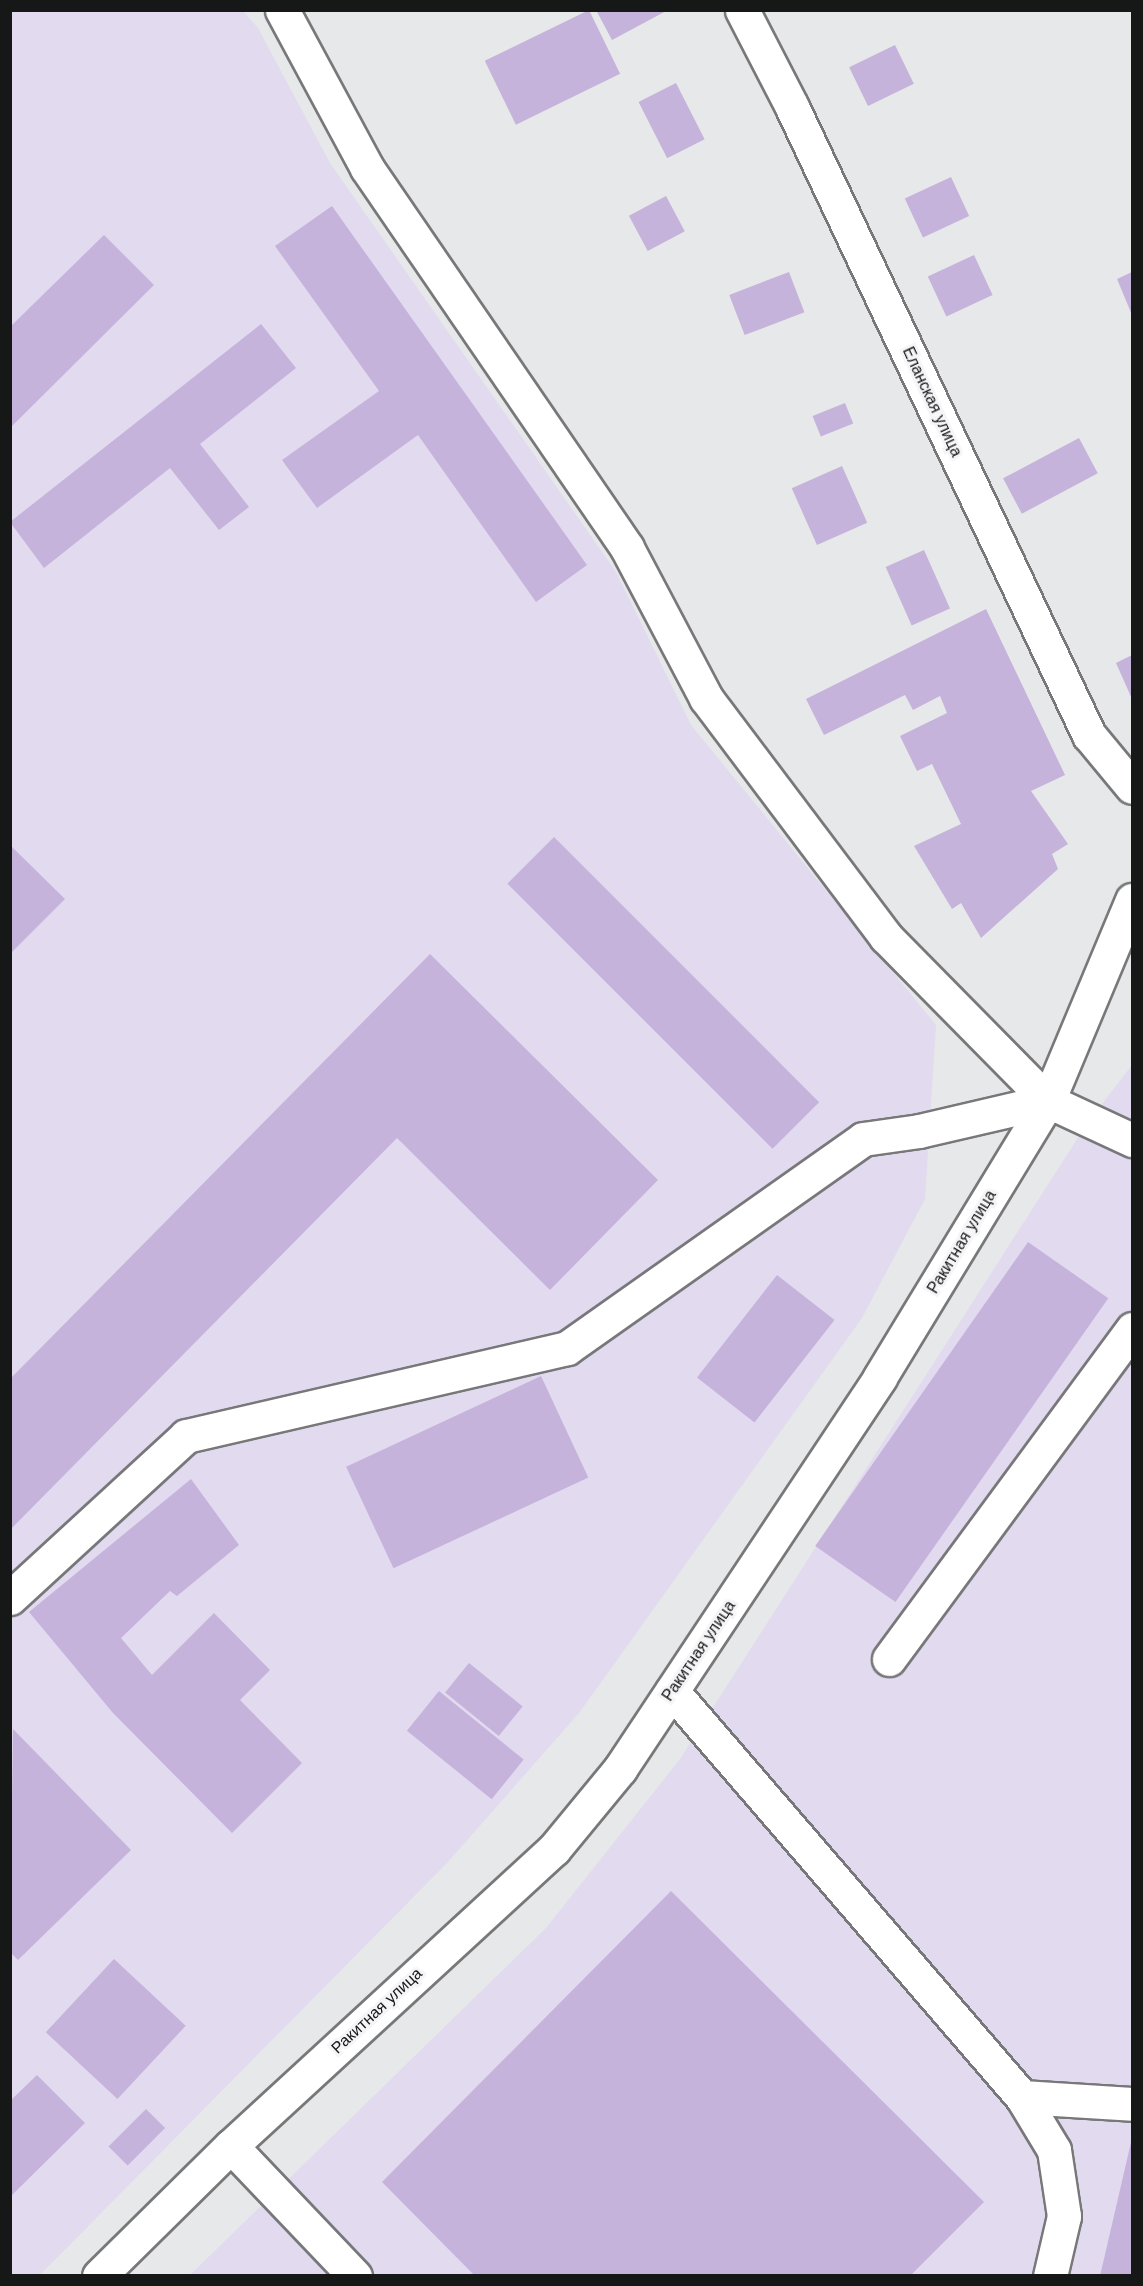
<!DOCTYPE html>
<meta charset="utf-8">
<style>
body{margin:0}
#map{position:relative;width:1143px;height:2286px;overflow:hidden;background:#e7e8e9;font-family:Arial,sans-serif}
div>[style]{position:absolute}
.industrial>*{inset:0;background:#e2daef}
.building>*{inset:0;background:#c5b3db;transform-origin:0 0}
.roads{filter:drop-shadow(2px 0 #78787a) drop-shadow(-2px 0 #78787a) drop-shadow(0 2px #78787a) drop-shadow(0 -2px #78787a)}
.minor>*{height:33px;margin:-16.5px;padding:0 16.5px;transform-origin:16.5px;border-radius:16.5px;background:#fff}
span{translate:-50% -50%;white-space:nowrap;text-align:center;line-height:1.15;-webkit-text-stroke:6px #f5f5f7;paint-order:stroke}
.street-label{font-size:16px;color:#161717}
.frame{position:absolute;inset:0;border:12px solid #161717;pointer-events:none}
</style>
<div id="map">
<div class="industrial">
<div style="clip-path:polygon(11px 11px,243px 11px,258px 28px,330px 163px,616px 572px,691px 725px,936px 1025px,925px 1199px,862px 1318px,579px 1713px,447px 1863px,40px 2275px,11px 2276px)"></div>
<div style="clip-path:polygon(1132px 1065px,1132px 2275px,189px 2276px,546px 1928px,680px 1759px,1088px 1122px)"></div>
</div>
<div class="building">
<div style="left:589px;top:10px;width:71px;height:116px;rotate:64deg"></div>
<div style="clip-path:polygon(596px 10px,668px 10px,612px 40px)"></div>
<div style="left:895px;top:45px;width:43px;height:51px;rotate:64deg"></div>
<div style="left:676px;top:83px;width:63px;height:42px;rotate:63deg"></div>
<div style="left:951px;top:177px;width:43px;height:51px;rotate:65deg"></div>
<div style="left:666px;top:196px;width:40px;height:42px;rotate:62deg"></div>
<div style="clip-path:polygon(332px 206px,587px 565px,536px 602px,418px 435px,317px 508px,282px 460px,379px 391px,275px 246px)"></div>
<div style="clip-path:polygon(104px 235px,154px 285px,10px 428px,10px 327px)"></div>
<div style="left:974px;top:255px;width:44px;height:51px;rotate:65deg"></div>
<div style="left:789px;top:272px;width:43px;height:64px;rotate:69deg"></div>
<div style="clip-path:polygon(1132px 272px,1132px 315px,1117px 279px)"></div>
<div style="clip-path:polygon(261px 324px,296px 368px,200px 444px,249px 507px,219px 530px,170px 468px,44px 568px,10px 522px)"></div>
<div style="left:845px;top:403px;width:22px;height:35px;rotate:68deg"></div>
<div style="left:1079px;top:438px;width:40px;height:86px;rotate:62deg"></div>
<div style="left:842px;top:466px;width:62px;height:55px;rotate:66deg"></div>
<div style="left:924px;top:550px;width:64px;height:42px;rotate:66deg"></div>
<div style="clip-path:polygon(986px 609px,1065px 775px,1031px 791px,1068px 844px,1052px 854px,1058px 869px,981px 938px,961px 903px,952px 909px,914px 846px,961px 824px,932px 764px,917px 771px,900px 736px,947px 713px,940px 696px,913px 710px,905px 695px,824px 735px,806px 699px)"></div>
<div style="clip-path:polygon(1132px 655px,1132px 699px,1116px 663px)"></div>
<div style="left:554px;top:837px;width:375px;height:66px;rotate:45deg"></div>
<div style="clip-path:polygon(10px 845px,65px 899px,10px 954px)"></div>
<div style="clip-path:polygon(430px 954px,658px 1180px,550px 1290px,397px 1138px,10px 1530px,10px 1379px)"></div>
<div style="left:1028px;top:1242px;width:98px;height:371px;rotate:35deg"></div>
<div style="left:777px;top:1275px;width:73px;height:130px;rotate:38deg"></div>
<div style="left:541px;top:1376px;width:112px;height:215px;rotate:65deg"></div>
<div style="clip-path:polygon(191px 1479px,239px 1545px,177px 1596px,170px 1591px,121px 1638px,152px 1675px,214px 1613px,270px 1670px,240px 1700px,302px 1763px,232px 1833px,113px 1713px,29px 1612px)"></div>
<div style="left:469px;top:1663px;width:69px;height:38px;rotate:39deg"></div>
<div style="left:439px;top:1691px;width:109px;height:51px;rotate:39deg"></div>
<div style="clip-path:polygon(13px 1729px,131px 1850px,18px 1960px,10px 1952px)"></div>
<div style="clip-path:polygon(671px 1891px,984px 2202px,910px 2276px,475px 2276px,382px 2182px)"></div>
<div style="left:114px;top:1959px;width:98px;height:100px;rotate:43deg"></div>
<div style="clip-path:polygon(37px 2075px,85px 2123px,10px 2197px,10px 2101px)"></div>
<div style="left:146px;top:2109px;width:27px;height:53px;rotate:45deg"></div>
<div style="clip-path:polygon(1132px 2138px,1132px 2276px,1100px 2276px)"></div>
</div>
<div class="roads">
<div class="minor">
<div style="left:282px;top:10px;width:179px;rotate:61.7deg"></div>
<div style="left:367px;top:168px;width:460px;rotate:55.6deg"></div>
<div style="left:627px;top:548px;width:170px;rotate:62.2deg"></div>
<div style="left:706px;top:698px;width:299px;rotate:53deg"></div>
<div style="left:886px;top:937px;width:231px;rotate:45.4deg"></div>
<div style="left:1048px;top:1101px;width:93px;rotate:24.9deg"></div>
<div style="left:742px;top:10px;width:109px;rotate:62.7deg"></div>
<div style="left:792px;top:107px;width:695px;rotate:64.69deg"></div>
<div style="left:1089px;top:735px;width:67px;rotate:50.4deg"></div>
<div style="left:10px;top:1598px;width:239px;rotate:-42.6deg"></div>
<div style="left:186px;top:1436px;width:391px;rotate:-13deg"></div>
<div style="left:567px;top:1348px;width:362px;rotate:-35.2deg"></div>
<div style="left:863px;top:1139px;width:57px;rotate:-8.1deg"></div>
<div style="left:919px;top:1131px;width:132px;rotate:-13.1deg"></div>
<div style="left:889px;top:1659px;width:410px;rotate:-53.6deg"></div>
<div style="left:672px;top:1691px;width:536px;rotate:49.24deg"></div>
<div style="left:1022px;top:2097px;width:62px;rotate:58.9deg"></div>
<div style="left:1054px;top:2150px;width:67px;rotate:81.4deg"></div>
<div style="left:1064px;top:2216px;width:62px;rotate:103.1deg"></div>
<div style="left:1022px;top:2097px;width:110px;rotate:3.6deg"></div>
<div style="left:231px;top:2146px;width:180px;rotate:46.4deg"></div>
<div style="left:99px;top:2276px;width:185px;rotate:-44.6deg"></div>
<div style="left:231px;top:2146px;width:439px;rotate:-42.6deg"></div>
<div style="left:554px;top:1849px;width:104px;rotate:-50.5deg"></div>
<div style="left:620px;top:1769px;width:470px;rotate:-56.4deg"></div>
<div style="left:880px;top:1377px;width:323px;rotate:-58.7deg"></div>
<div style="left:1048px;top:1101px;width:218px;rotate:-67.3deg"></div>
</div>
</div>
<div class="street-label">
<span style="left:932px;top:402px;rotate:65deg">Еланская улица</span>
<span style="left:962px;top:1242px;rotate:-59deg">Ракитная улица</span>
<span style="left:699px;top:1651px;rotate:-56deg">Ракитная улица</span>
<span style="left:377px;top:2011px;rotate:-43deg">Ракитная улица</span>
</div>
<div class="frame"></div>
</div>
